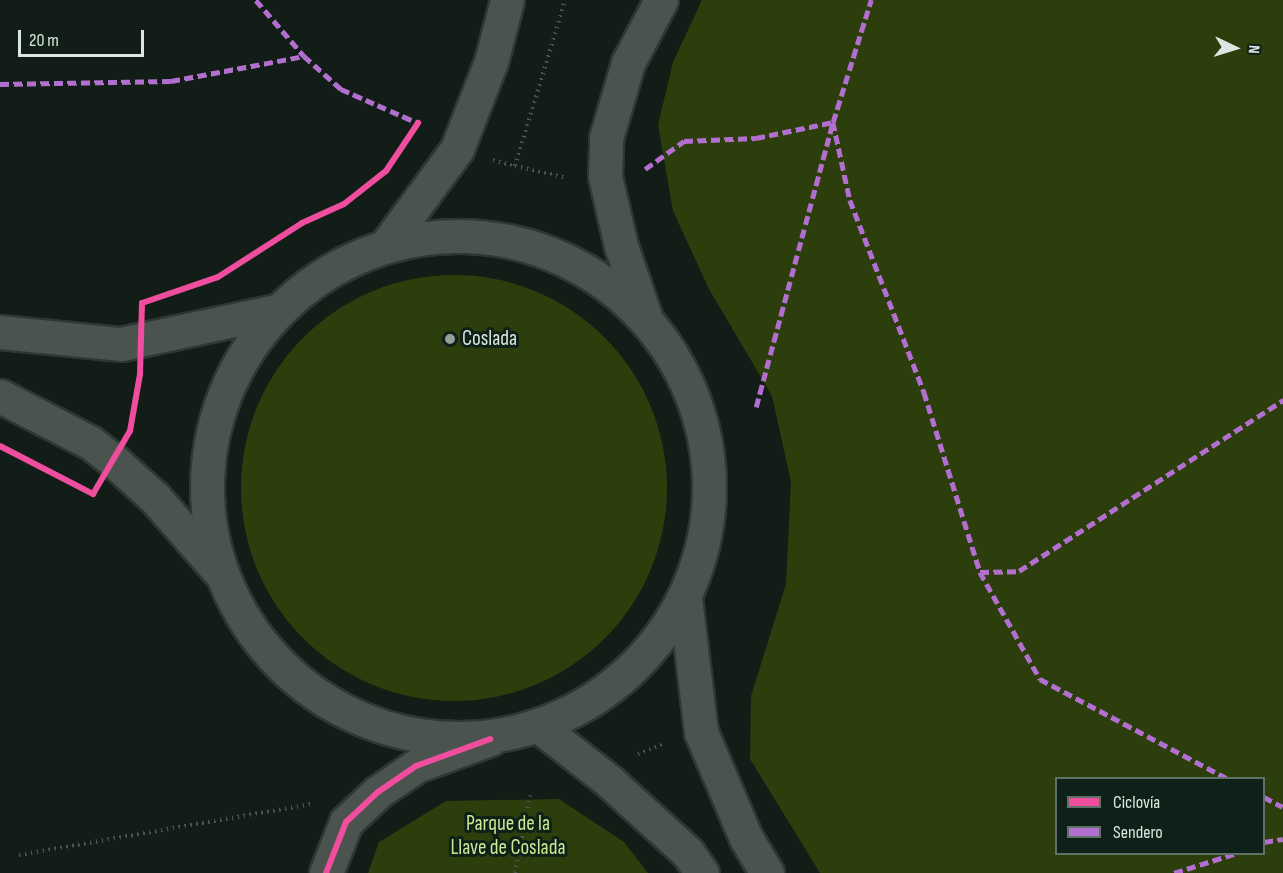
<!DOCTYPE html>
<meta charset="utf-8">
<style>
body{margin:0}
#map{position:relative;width:1283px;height:873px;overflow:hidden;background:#121d17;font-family:"Sofia Sans Condensed",sans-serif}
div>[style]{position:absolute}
.green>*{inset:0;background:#2c3e0b}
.round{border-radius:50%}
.path>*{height:4px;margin-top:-2px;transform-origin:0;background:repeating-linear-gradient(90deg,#4d5451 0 1.5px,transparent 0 6px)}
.roads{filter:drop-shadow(2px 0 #2f3733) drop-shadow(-2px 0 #2f3733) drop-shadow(0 2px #2f3733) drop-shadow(0 -2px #2f3733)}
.street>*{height:33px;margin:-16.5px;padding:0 16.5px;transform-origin:16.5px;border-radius:16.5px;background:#4a534e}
.secondary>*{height:33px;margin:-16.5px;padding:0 16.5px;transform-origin:16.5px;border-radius:16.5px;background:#4a534e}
.secondary>.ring{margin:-16.5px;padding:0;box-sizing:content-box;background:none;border:33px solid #4a534e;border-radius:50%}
.quiet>*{height:4.5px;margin-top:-2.25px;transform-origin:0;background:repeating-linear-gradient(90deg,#b36fd0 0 9px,transparent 0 13.5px)}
.cycleway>*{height:6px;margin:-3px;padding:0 3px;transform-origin:3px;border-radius:3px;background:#ef4d9e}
.dots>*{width:16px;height:16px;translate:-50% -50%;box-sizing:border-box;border:3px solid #0d2118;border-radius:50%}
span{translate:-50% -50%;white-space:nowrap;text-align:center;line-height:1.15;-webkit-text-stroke:6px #0d2118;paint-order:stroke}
.poi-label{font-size:21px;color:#dae6df}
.left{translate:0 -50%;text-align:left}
.park-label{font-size:21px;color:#c7e992}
.legend{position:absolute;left:1055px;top:777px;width:210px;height:78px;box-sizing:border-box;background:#0d2118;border:2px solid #5f7068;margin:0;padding:8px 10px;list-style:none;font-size:18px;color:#dae6df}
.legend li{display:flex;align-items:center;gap:12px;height:30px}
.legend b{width:30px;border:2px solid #5f7068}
.north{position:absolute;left:1205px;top:18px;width:60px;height:60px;-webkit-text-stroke:4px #0d2118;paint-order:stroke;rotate:94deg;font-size:16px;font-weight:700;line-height:24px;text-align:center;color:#dae6df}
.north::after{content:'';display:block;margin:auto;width:21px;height:27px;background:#dae6df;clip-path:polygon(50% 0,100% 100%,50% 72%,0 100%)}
.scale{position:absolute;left:18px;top:30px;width:126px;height:27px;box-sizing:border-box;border:3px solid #dae6df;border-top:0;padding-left:8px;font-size:18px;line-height:21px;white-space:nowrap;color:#dae6df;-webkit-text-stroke:4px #0d2118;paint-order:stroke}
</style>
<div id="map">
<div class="green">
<div style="clip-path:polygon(evenodd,702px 0,1283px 0,1283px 873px,820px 873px,750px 759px,751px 696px,786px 584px,791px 482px,772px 396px,709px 289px,673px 211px,658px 125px,673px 62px,702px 0,1056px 778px,1264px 778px,1264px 854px,1056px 854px,1056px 778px)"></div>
<div class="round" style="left:241px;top:275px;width:426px;height:426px"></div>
<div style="clip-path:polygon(559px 799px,624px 842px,648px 873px,368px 873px,379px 842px,446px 801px)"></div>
</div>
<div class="path">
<div style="left:493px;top:160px;width:23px;rotate:15deg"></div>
<div style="left:515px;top:166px;width:173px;rotate:-73.2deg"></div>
<div style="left:515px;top:166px;width:53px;rotate:13deg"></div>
<div style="left:638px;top:754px;width:28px;rotate:-21deg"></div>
<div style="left:19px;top:855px;width:297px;rotate:-9.9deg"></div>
<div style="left:515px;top:873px;width:79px;rotate:-79.1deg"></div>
</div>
<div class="roads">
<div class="street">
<div style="left:326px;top:873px;width:55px;rotate:-68.6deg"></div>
<div style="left:346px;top:822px;width:44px;rotate:-43.2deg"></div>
<div style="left:378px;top:792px;width:46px;rotate:-34.4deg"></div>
<div style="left:416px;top:766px;width:79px;rotate:-20deg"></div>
</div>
<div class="secondary">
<div class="ring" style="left:207px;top:236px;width:469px;height:469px"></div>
<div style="left:387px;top:244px;width:118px;rotate:-53.6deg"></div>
<div style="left:457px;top:149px;width:93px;rotate:-68.7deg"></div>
<div style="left:491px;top:62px;width:64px;rotate:-75.5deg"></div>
<div style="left:645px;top:316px;width:74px;rotate:-108.9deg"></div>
<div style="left:621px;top:246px;width:72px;rotate:-102.9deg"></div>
<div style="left:605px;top:176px;width:38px;rotate:-88deg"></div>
<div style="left:606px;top:138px;width:78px;rotate:-73.7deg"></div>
<div style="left:628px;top:63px;width:71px;rotate:-62.4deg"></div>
<div style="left:0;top:332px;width:122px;rotate:5.7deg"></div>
<div style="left:121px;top:344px;width:158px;rotate:-12deg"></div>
<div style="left:0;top:396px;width:102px;rotate:27.3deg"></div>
<div style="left:91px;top:443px;width:31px;rotate:38deg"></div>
<div style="left:115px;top:462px;width:54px;rotate:42deg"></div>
<div style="left:155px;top:498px;width:96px;rotate:48.8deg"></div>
<div style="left:685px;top:598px;width:135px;rotate:83.2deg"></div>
<div style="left:701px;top:732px;width:115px;rotate:67deg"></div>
<div style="left:746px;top:838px;width:41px;rotate:59deg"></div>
<div style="left:540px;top:727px;width:88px;rotate:38deg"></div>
<div style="left:609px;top:781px;width:107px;rotate:42.3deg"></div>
<div style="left:688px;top:853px;width:24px;rotate:55deg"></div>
</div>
</div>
<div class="quiet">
<div style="left:256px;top:0;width:74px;rotate:49.4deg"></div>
<div style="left:304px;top:56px;width:50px;rotate:41.7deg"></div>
<div style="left:341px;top:89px;width:84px;rotate:23.8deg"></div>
<div style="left:0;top:84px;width:171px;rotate:-1deg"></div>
<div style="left:171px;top:81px;width:135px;rotate:-10.6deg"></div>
<div style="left:833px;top:122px;width:80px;rotate:77.7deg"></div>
<div style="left:850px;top:200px;width:206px;rotate:68.9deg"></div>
<div style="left:924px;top:392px;width:189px;rotate:72.7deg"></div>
<div style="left:980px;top:572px;width:39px;rotate:-1deg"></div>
<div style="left:1019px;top:571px;width:315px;rotate:-32.9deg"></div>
<div style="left:645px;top:169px;width:48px;rotate:-35.7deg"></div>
<div style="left:684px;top:141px;width:72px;rotate:-2.4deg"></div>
<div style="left:756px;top:138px;width:79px;rotate:-11.7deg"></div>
<div style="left:833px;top:122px;width:128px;rotate:-72.7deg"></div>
<div style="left:756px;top:407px;width:292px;rotate:-74.9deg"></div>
<div style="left:980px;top:572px;width:123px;rotate:60.7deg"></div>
<div style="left:1040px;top:679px;width:211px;rotate:28deg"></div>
<div style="left:1264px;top:797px;width:21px;rotate:28deg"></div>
<div style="left:1264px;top:842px;width:19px;rotate:-9deg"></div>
<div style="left:1174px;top:873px;width:63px;rotate:-17.6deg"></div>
</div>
<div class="cycleway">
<div style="left:0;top:446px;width:105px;rotate:27.3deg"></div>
<div style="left:93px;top:494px;width:73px;rotate:-59.6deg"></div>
<div style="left:130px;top:431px;width:58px;rotate:-80deg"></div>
<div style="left:140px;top:374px;width:71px;rotate:-88.4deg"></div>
<div style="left:142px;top:303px;width:80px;rotate:-18.9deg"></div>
<div style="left:218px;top:277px;width:100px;rotate:-32.7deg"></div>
<div style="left:302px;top:223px;width:46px;rotate:-24.3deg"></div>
<div style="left:344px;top:204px;width:53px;rotate:-38.2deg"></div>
<div style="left:386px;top:171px;width:58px;rotate:-56.3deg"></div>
<div style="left:326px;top:873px;width:55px;rotate:-68.6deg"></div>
<div style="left:346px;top:822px;width:44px;rotate:-43.2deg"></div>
<div style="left:378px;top:792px;width:46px;rotate:-34.4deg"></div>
<div style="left:416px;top:766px;width:79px;rotate:-20deg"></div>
</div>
<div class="dots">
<div style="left:450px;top:339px;background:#94a099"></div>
</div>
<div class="poi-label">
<span class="left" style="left:462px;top:339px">Coslada</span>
</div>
<div class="park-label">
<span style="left:508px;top:836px">Parque de la<br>Llave de Coslada</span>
</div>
<ul class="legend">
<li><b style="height:8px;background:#ef4d9e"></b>Ciclovía</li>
<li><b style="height:8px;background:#b36fd0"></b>Sendero</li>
</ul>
<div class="north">N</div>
<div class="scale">20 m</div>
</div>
